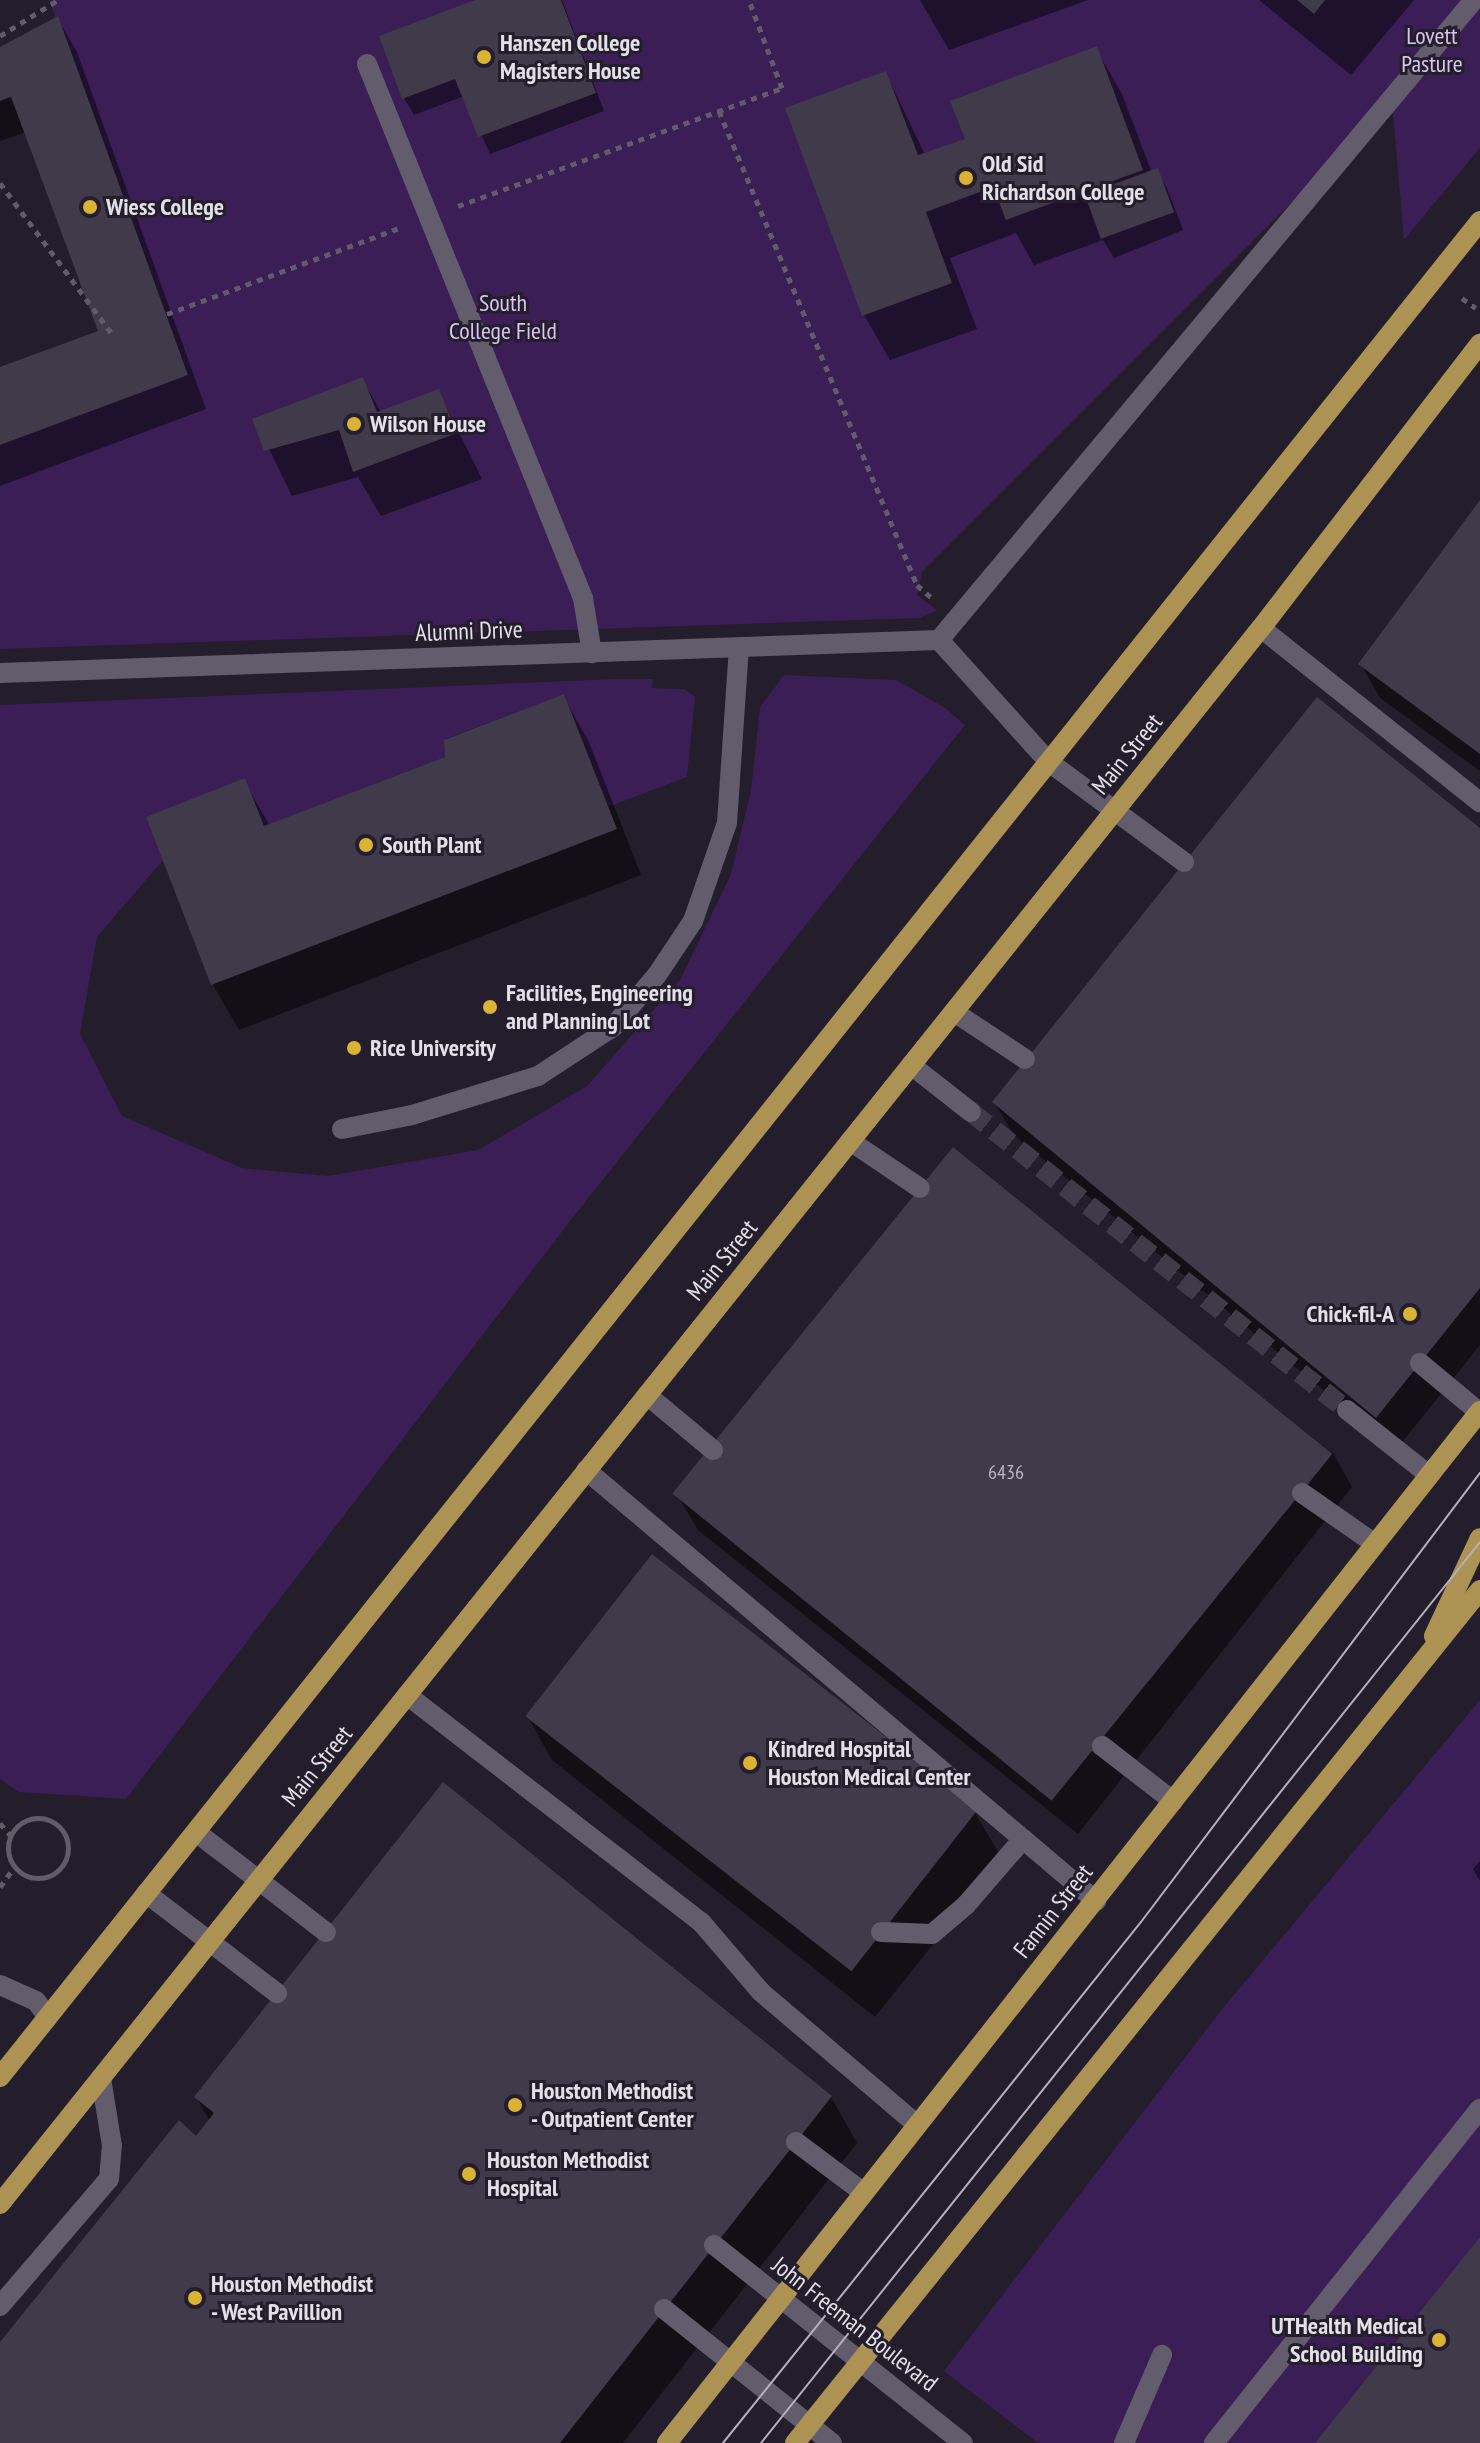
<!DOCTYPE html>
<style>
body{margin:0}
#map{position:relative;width:1480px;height:2443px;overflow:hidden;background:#241d2c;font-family:"PT Sans Narrow",sans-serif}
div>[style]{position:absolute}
.green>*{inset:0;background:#3a1e55}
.shadow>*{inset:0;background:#0007}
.building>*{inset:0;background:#413a4a;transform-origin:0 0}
.minor-tunnel>*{height:20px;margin-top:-10px;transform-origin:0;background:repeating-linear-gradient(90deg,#413a48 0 20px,transparent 0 30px)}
.path>*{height:5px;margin-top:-2.5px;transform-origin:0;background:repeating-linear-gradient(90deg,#625c69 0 6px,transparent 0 12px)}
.path>.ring{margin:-2.5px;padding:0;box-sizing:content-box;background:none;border:5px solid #625c69;border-radius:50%}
.minor>*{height:20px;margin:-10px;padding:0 10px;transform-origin:10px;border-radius:10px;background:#635c6d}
.major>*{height:20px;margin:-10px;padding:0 10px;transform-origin:10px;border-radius:10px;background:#ac9354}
.tram>*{height:2px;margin:-1px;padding:0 1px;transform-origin:1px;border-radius:1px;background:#b6b1bc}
.dots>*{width:22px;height:22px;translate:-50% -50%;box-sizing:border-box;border:4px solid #241d2c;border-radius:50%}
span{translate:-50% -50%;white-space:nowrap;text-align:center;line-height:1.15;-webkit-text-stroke:6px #241d2c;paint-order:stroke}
.number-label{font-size:20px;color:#bbb6c1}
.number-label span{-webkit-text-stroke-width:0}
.park-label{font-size:24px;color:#d8c5f1}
.poi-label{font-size:24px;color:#e4e0e9;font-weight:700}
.left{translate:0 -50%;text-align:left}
.right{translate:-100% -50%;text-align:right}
.street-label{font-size:24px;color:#e4e0e9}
</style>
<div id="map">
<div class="green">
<div style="clip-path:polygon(49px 0,1480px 0,1480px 148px,1404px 240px,1392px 102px,922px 572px,917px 595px,937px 610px,920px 618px,0 649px,0 445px,188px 374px)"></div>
<div style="clip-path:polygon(784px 675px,896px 680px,944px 707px,965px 725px,574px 1216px,126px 1799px,19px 1792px,0 1779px,0 705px,614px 679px,653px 679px,652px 688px,684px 689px,695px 697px,687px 777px,608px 807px,564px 694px,445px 739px,445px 757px,264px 826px,245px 779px,146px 817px,163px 860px,97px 937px,80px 1034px,122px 1116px,242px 1168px,327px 1176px,478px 1150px,587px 1086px,680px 980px,731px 874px,751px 790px,760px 707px)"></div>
<div style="clip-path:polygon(1480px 1700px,1480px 2443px,1038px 2443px,944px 2371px,1223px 2008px)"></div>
</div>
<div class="shadow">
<div style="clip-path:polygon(481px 0,562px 0,604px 111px,490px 154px,464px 96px,414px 115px,404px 98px)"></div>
<div style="clip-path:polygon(920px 0,1088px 0,949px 50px)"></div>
<div style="clip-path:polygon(1259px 0,1414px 0,1351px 75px)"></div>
<div style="clip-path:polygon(58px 19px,77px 52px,206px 409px,0 486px,0 369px,101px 332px,26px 132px,0 141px,0 49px)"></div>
<div style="clip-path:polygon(1096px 49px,1122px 94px,1152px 173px,1157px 171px,1167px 188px,1183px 230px,1114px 258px,1103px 240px,1034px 265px,1016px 233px,950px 258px,977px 329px,890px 360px,864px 315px,886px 73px,925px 155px,967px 140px)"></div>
<div style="clip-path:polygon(362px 379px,381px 412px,439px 392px,482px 479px,381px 516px,358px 477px,292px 496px,255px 420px)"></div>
<div style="clip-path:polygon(1480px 504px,1480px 771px,1380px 698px,1361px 664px)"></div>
<div style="clip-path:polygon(563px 696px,589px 742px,641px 875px,239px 1030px,213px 985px,148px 818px,244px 781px,270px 826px,447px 758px)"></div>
<div style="clip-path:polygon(1480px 831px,1480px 1345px,1396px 1450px,1014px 1135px,994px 1102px)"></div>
<div style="clip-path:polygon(1333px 1453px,1352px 1487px,1078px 1834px,698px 1530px,678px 1496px)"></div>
<div style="clip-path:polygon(526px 1714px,975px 1813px,1002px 1858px,875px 2017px,552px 1760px)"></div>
<div style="clip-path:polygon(1480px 1861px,1480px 1881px,1473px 1869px)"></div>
<div style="clip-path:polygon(196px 2097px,831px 2097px,857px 2143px,623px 2443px,0 2443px,0 2345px,196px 2139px,210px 2121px)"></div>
</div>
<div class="building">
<div style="clip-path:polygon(475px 0,561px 0,596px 93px,478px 137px,455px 79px,402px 99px,379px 36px)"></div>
<div style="clip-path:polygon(1297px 0,1325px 0,1314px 14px)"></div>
<div style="clip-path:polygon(58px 16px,188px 375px,0 445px,0 367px,98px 331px,11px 97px,0 101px,0 47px)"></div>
<div style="clip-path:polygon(1097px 46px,1143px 170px,1006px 220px,993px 187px,926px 212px,952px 283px,862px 316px,785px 108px,886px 71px,918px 155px,965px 139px,950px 101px)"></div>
<div style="left:1158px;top:168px;width:47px;height:78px;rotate:70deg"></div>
<div style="clip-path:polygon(363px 377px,377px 412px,439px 389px,457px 433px,353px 472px,339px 430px,264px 451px,252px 419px)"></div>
<div style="clip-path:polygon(1480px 500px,1480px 754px,1358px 664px)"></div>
<div style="clip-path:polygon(564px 694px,617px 829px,211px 985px,146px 817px,245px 778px,264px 826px,445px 757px,444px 740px)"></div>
<div style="clip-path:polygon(1317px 697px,1480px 828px,1480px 1288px,1376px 1418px,992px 1102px)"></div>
<div style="left:953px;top:1147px;width:488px;height:446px;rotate:39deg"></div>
<div style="left:652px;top:1554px;width:414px;height:206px;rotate:38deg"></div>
<div style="clip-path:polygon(443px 1782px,832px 2096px,560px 2443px,0 2443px,0 2342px,179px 2120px,196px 2136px,214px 2113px,194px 2097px)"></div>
<div style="clip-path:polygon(1480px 2237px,1480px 2443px,1315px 2443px)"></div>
</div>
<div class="minor-tunnel">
<div style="left:971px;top:1112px;width:480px;rotate:38.4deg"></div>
<div style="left:920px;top:1188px;width:489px;rotate:38.6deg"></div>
<div style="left:713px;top:1450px;width:489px;rotate:37.3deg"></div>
<div style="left:326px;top:1932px;width:499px;rotate:38.9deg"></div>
<div style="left:277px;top:1993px;width:500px;rotate:39.2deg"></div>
<div style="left:463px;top:2443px;width:275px;rotate:-51.8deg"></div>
<div style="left:633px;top:2227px;width:39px;rotate:-32deg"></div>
</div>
<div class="path">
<div style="left:0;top:36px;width:68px;rotate:-31.8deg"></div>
<div style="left:719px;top:111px;width:514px;rotate:67.33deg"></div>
<div style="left:917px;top:585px;width:20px;rotate:41deg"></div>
<div style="left:0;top:183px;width:189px;rotate:53.4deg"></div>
<div style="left:458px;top:206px;width:345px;rotate:-20deg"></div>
<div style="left:782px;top:88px;width:94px;rotate:-110.6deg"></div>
<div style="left:1462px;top:298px;width:17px;rotate:36deg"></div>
<div style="left:167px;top:314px;width:248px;rotate:-20.3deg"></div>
<div class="ring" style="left:8px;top:1818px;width:55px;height:55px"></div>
<div style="left:0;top:1823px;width:16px;rotate:50deg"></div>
<div style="left:0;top:1887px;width:24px;rotate:-54deg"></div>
</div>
<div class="minor">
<div style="left:367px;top:64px;width:576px;rotate:67.98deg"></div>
<div style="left:583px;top:598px;width:56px;rotate:80.7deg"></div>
<div style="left:1261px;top:628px;width:280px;rotate:38.5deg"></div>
<div style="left:939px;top:640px;width:834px;rotate:-50.11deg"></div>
<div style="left:939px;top:640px;width:164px;rotate:48deg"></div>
<div style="left:1049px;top:762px;width:168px;rotate:36.5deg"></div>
<div style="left:0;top:673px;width:940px;rotate:-2.01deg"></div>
<div style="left:954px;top:1012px;width:85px;rotate:33.5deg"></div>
<div style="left:911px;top:1065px;width:76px;rotate:38.1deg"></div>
<div style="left:342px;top:1129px;width:71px;rotate:-11.3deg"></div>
<div style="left:412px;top:1115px;width:132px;rotate:-17.2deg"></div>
<div style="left:538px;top:1076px;width:90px;rotate:-33.2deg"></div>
<div style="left:613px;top:1027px;width:68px;rotate:-49.8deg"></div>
<div style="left:657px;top:975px;width:65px;rotate:-56.3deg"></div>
<div style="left:693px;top:921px;width:104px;rotate:-70.9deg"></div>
<div style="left:727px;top:823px;width:176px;rotate:-86.1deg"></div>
<div style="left:850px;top:1141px;width:84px;rotate:33.9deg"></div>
<div style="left:1420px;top:1363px;width:77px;rotate:39.7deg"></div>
<div style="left:647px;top:1395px;width:86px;rotate:39.8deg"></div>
<div style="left:1347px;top:1410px;width:105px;rotate:38.4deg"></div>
<div style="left:586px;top:1470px;width:572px;rotate:40.18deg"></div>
<div style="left:1302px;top:1493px;width:89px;rotate:34.9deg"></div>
<div style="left:407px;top:1695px;width:371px;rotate:37.7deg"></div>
<div style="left:701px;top:1922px;width:92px;rotate:49.4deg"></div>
<div style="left:761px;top:1992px;width:205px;rotate:40.4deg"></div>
<div style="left:1102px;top:1746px;width:90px;rotate:37.8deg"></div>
<div style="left:196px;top:1832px;width:164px;rotate:37.6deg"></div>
<div style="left:146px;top:1893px;width:165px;rotate:37.4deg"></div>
<div style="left:881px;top:1932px;width:51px;rotate:2.2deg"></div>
<div style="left:932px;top:1934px;width:45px;rotate:-40.5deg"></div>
<div style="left:966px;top:1905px;width:87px;rotate:-49.2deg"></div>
<div style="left:1023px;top:1839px;width:96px;rotate:40.3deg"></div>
<div style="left:0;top:1985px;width:39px;rotate:24deg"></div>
<div style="left:36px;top:2001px;width:20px;rotate:53deg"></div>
<div style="left:796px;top:2142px;width:85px;rotate:36.9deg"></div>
<div style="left:714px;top:2245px;width:318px;rotate:38.5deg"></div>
<div style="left:0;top:2306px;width:167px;rotate:-49.4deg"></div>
<div style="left:109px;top:2179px;width:33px;rotate:-85deg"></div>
<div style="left:112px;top:2146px;width:69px;rotate:-99.2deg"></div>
<div style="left:664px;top:2309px;width:215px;rotate:38.6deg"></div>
<div style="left:1124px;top:2443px;width:96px;rotate:-66.6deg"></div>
<div style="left:1214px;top:2443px;width:427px;rotate:-51.5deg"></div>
</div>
<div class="major">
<div style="left:1434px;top:1636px;width:108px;rotate:-64.9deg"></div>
<div style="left:0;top:2077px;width:2374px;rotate:-51.43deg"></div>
<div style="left:0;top:2204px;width:2018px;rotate:-51.34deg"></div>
<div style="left:1261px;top:628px;width:359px;rotate:-52.4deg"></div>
<div style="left:667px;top:2443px;width:1314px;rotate:-51.77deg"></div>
<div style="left:795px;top:2443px;width:1094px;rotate:-51.23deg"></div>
</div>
<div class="tram">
<div style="left:723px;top:2443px;width:668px;rotate:-51.26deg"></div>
<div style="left:1141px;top:1922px;width:563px;rotate:-52.95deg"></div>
<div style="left:761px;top:2443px;width:1153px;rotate:-51.41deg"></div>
</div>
<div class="dots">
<div style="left:484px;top:57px;background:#dab333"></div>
<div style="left:966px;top:178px;background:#dab333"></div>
<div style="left:90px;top:207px;background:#dab333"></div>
<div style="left:354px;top:424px;background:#dab333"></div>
<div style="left:366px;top:845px;background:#dab333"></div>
<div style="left:490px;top:1007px;background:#dab333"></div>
<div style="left:354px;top:1048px;background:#dab333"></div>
<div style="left:1410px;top:1314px;background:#dab333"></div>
<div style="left:750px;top:1763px;background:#dab333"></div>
<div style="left:515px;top:2105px;background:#dab333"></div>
<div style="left:469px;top:2174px;background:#dab333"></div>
<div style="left:195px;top:2298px;background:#dab333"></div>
<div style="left:1439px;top:2340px;background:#dab333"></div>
</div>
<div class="number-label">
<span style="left:1006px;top:1472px">6436</span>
</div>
<div class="park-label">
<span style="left:1432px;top:50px">Lovett<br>Pasture</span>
<span style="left:503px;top:317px">South<br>College Field</span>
</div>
<div class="poi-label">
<span class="left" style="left:500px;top:57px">Hanszen College<br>Magisters House</span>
<span class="left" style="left:982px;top:178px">Old Sid<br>Richardson College</span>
<span class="left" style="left:106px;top:207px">Wiess College</span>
<span class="left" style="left:370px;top:424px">Wilson House</span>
<span class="left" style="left:382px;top:845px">South Plant</span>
<span class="left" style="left:506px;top:1007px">Facilities, Engineering<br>and Planning Lot</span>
<span class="left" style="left:370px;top:1048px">Rice University</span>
<span class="right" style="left:1394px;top:1314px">Chick-fil-A</span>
<span class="left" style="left:768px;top:1763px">Kindred Hospital<br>Houston Medical Center</span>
<span class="left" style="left:531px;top:2105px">Houston Methodist<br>- Outpatient Center</span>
<span class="left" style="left:487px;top:2174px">Houston Methodist<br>Hospital</span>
<span class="left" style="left:211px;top:2298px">Houston Methodist<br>- West Pavillion</span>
<span class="right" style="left:1423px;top:2340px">UTHealth Medical<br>School Building</span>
</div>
<div class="street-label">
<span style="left:469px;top:631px;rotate:-2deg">Alumni Drive</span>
<span style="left:1127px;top:754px;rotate:-51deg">Main Street</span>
<span style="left:722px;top:1260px;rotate:-51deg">Main Street</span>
<span style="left:317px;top:1766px;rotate:-51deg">Main Street</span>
<span style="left:1053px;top:1911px;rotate:-52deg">Fannin Street</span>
<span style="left:855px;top:2324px;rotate:38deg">John Freeman Boulevard</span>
</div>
</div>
